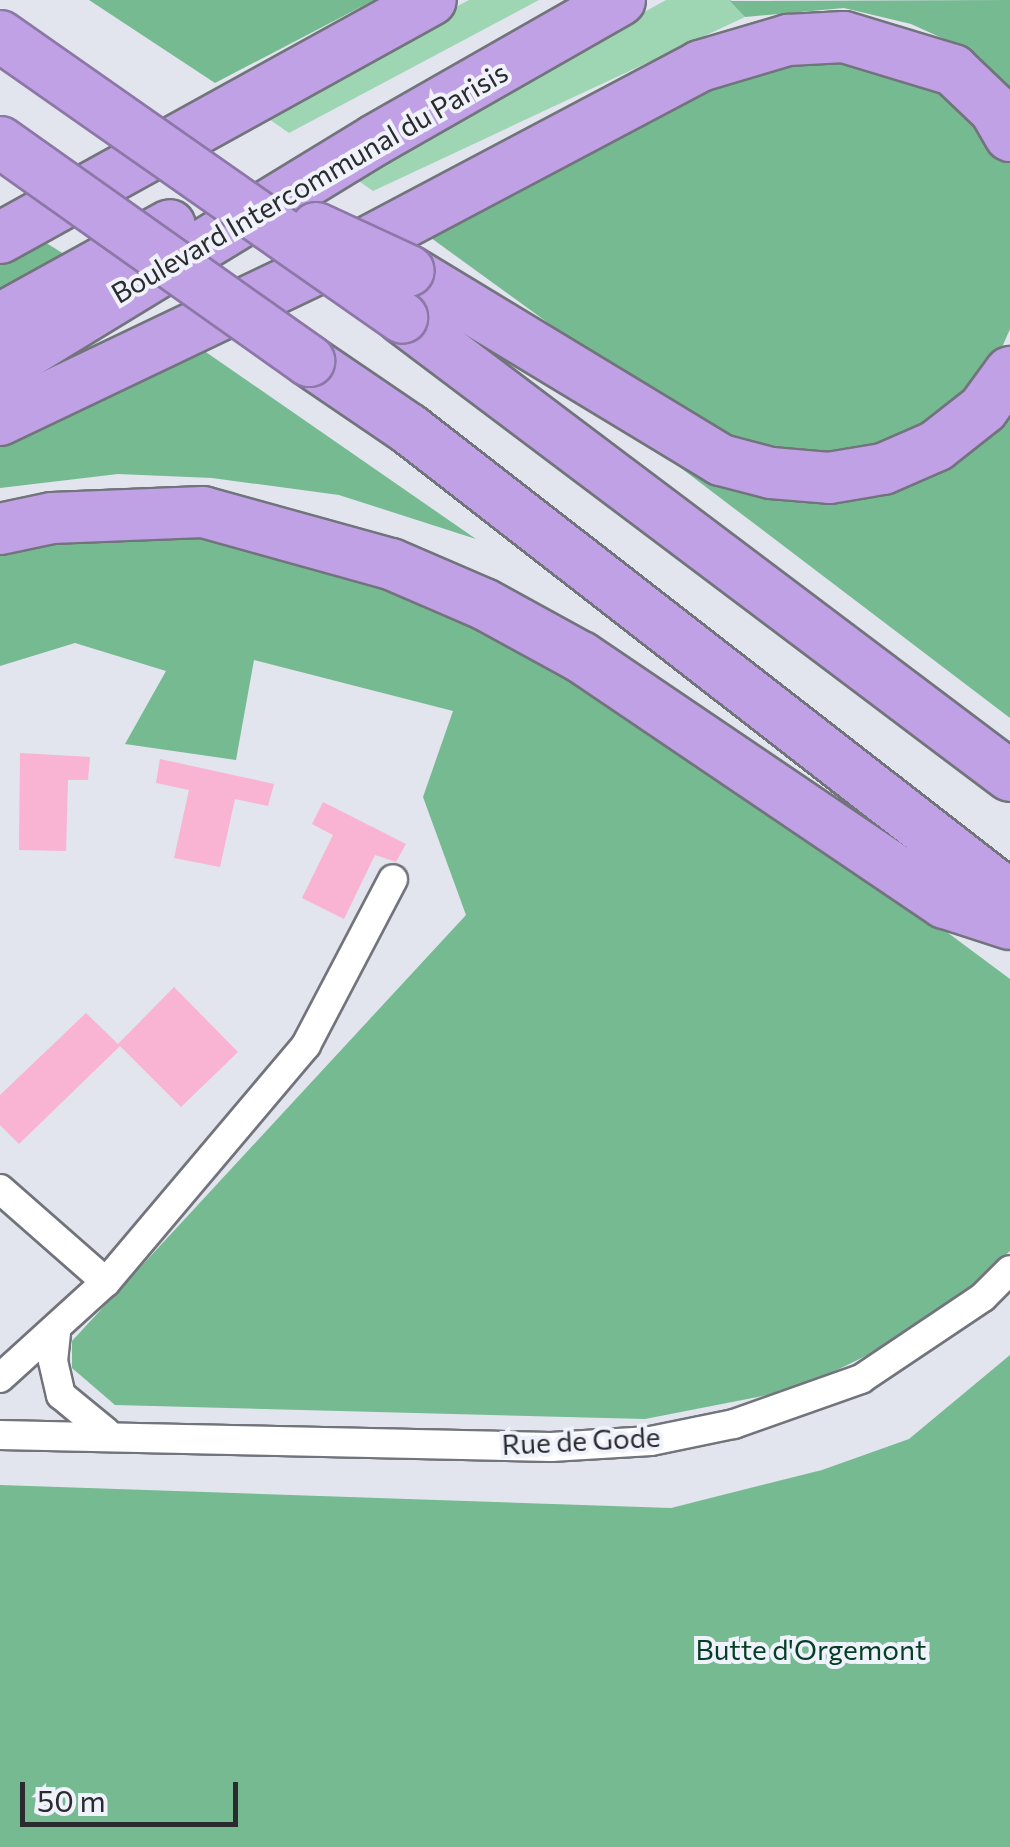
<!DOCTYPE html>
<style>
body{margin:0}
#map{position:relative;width:1010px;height:1847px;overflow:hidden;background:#e2e4ee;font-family:Commissioner,sans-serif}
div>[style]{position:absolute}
.green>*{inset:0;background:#9ed5b3}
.forest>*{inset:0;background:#76ba92}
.building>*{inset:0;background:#f9b3d3}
.roads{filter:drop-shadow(2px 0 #72747c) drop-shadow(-2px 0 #72747c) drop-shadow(0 2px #72747c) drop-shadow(0 -2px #72747c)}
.street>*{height:28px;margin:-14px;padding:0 14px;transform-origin:14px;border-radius:14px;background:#fff}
.highway>*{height:50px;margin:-25px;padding:0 25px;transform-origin:25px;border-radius:25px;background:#c1a1e6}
.bridges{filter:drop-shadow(2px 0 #8c78a6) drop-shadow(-2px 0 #8c78a6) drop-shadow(0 2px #8c78a6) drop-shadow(0 -2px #8c78a6)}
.highway-bridge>*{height:50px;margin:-25px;padding:0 25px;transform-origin:25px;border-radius:25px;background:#c1a1e6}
span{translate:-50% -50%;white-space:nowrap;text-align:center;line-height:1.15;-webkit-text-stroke:8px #eff2fb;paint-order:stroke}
.street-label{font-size:28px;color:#2a2b2e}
.park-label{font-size:28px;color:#043e24}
.scale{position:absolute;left:20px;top:1782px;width:218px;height:45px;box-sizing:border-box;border:5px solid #2a2b2e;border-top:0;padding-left:12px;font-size:30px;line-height:35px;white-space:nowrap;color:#2a2b2e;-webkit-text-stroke:8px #eff2fb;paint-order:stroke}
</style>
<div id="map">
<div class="green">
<div style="clip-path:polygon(469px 0,539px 0,289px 133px,259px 112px)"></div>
<div style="clip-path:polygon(666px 0,731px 0,745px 17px,373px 191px,349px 174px)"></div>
</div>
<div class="forest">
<div style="clip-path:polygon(89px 0,374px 0,215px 83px)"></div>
<div style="clip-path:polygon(1010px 0,1010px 96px,955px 44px,911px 24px,844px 8px,745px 17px,730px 1px)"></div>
<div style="clip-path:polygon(812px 54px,879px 61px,962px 102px,1010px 162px,1010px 329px,996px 361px,950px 417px,873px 454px,798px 457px,683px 421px,416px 227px,667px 102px)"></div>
<div style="clip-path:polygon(35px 236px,72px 259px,0 299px,0 253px)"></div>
<div style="clip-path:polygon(187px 339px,476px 539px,339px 495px,212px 478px,118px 474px,0 488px,0 444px)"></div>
<div style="clip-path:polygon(1010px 407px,1010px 718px,648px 443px,791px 497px)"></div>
<div style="clip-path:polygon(203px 532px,303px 554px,478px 620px,752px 787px,1010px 979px,1010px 1251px,923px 1328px,798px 1389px,645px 1419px,115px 1405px,72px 1368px,72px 1341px,466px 915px,423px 797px,453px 711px,254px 660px,236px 760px,125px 744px,166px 671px,75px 643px,0 666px,0 551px,57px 538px)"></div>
<div style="clip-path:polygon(1010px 1355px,1010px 1847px,0 1847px,0 1485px,671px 1508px,822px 1470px,909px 1439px)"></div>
</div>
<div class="building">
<div style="clip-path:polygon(20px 753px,90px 757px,88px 780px,68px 780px,66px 851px,19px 850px)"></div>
<div style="clip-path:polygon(160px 759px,274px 784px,268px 806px,235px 799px,220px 867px,174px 858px,189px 790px,156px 783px)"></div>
<div style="clip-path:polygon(323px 802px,406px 844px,396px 862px,375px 855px,344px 919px,302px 898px,333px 835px,312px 824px)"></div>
<div style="clip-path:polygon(174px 987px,238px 1052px,181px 1107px,120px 1046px,19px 1144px,0 1125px,0 1095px,86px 1013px,118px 1044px)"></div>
</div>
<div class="roads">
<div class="street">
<div style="left:0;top:1189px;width:141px;rotate:41.3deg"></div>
<div style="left:56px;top:1333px;width:28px;rotate:96deg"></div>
<div style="left:53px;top:1361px;width:35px;rotate:77deg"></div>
<div style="left:61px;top:1395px;width:58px;rotate:39.4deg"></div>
<div style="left:0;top:1378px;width:143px;rotate:-42.2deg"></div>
<div style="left:106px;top:1282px;width:310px;rotate:-49.8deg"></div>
<div style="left:306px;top:1045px;width:187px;rotate:-62.3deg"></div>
<div style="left:0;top:1435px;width:551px;rotate:1.25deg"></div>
<div style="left:551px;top:1447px;width:100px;rotate:-3.4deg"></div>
<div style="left:651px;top:1441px;width:85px;rotate:-11.6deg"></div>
<div style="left:734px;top:1424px;width:135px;rotate:-19.5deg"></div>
<div style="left:861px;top:1379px;width:147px;rotate:-33.9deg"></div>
<div style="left:983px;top:1297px;width:38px;rotate:-45deg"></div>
</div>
<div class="highway">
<div style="left:0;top:238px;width:492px;rotate:-28.9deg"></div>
<div style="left:409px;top:271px;width:365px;rotate:31.2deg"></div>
<div style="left:721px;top:460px;width:52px;rotate:14.6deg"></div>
<div style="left:771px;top:473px;width:58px;rotate:4.9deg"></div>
<div style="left:829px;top:478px;width:55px;rotate:-9.5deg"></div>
<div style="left:883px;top:469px;width:58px;rotate:-23.5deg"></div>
<div style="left:936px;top:446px;width:60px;rotate:-38.2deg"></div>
<div style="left:983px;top:409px;width:46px;rotate:-53.9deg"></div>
<div style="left:402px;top:318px;width:761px;rotate:36.99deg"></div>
<div style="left:0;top:319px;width:194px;rotate:-28.9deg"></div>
<div style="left:309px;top:361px;width:121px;rotate:34.2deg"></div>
<div style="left:409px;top:429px;width:761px;rotate:37.85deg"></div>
<div style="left:0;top:369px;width:439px;rotate:-31.4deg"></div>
<div style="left:375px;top:140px;width:282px;rotate:-29.7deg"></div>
<div style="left:0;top:420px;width:349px;rotate:-25.5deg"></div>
<div style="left:315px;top:270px;width:436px;rotate:-27.9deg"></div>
<div style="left:700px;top:66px;width:92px;rotate:-16.5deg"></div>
<div style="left:788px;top:40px;width:56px;rotate:-3.1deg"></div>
<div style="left:844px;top:37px;width:114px;rotate:16.8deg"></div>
<div style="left:953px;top:70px;width:58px;rotate:43.6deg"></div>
<div style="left:995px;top:110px;width:30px;rotate:60deg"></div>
<div style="left:0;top:529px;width:53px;rotate:-11.9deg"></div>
<div style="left:52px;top:518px;width:151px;rotate:-2.3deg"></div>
<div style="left:203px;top:512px;width:195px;rotate:15.5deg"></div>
<div style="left:391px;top:564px;width:101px;rotate:23.3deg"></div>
<div style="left:484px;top:604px;width:111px;rotate:28.7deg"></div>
<div style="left:581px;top:657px;width:439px;rotate:34.1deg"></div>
<div style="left:945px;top:903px;width:68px;rotate:17.9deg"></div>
</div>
</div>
<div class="bridges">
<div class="highway-bridge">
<div style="left:0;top:36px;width:491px;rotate:35deg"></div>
<div style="left:0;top:142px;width:379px;rotate:35.3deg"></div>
<div style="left:316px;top:228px;width:102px;rotate:24.8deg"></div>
</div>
</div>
<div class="street-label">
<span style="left:309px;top:182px;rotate:-30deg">Boulevard Intercommunal du Parisis</span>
<span style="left:581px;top:1440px;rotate:-3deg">Rue de Gode</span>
</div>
<div class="park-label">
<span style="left:811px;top:1649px">Butte d'Orgemont</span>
</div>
<div class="scale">50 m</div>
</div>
